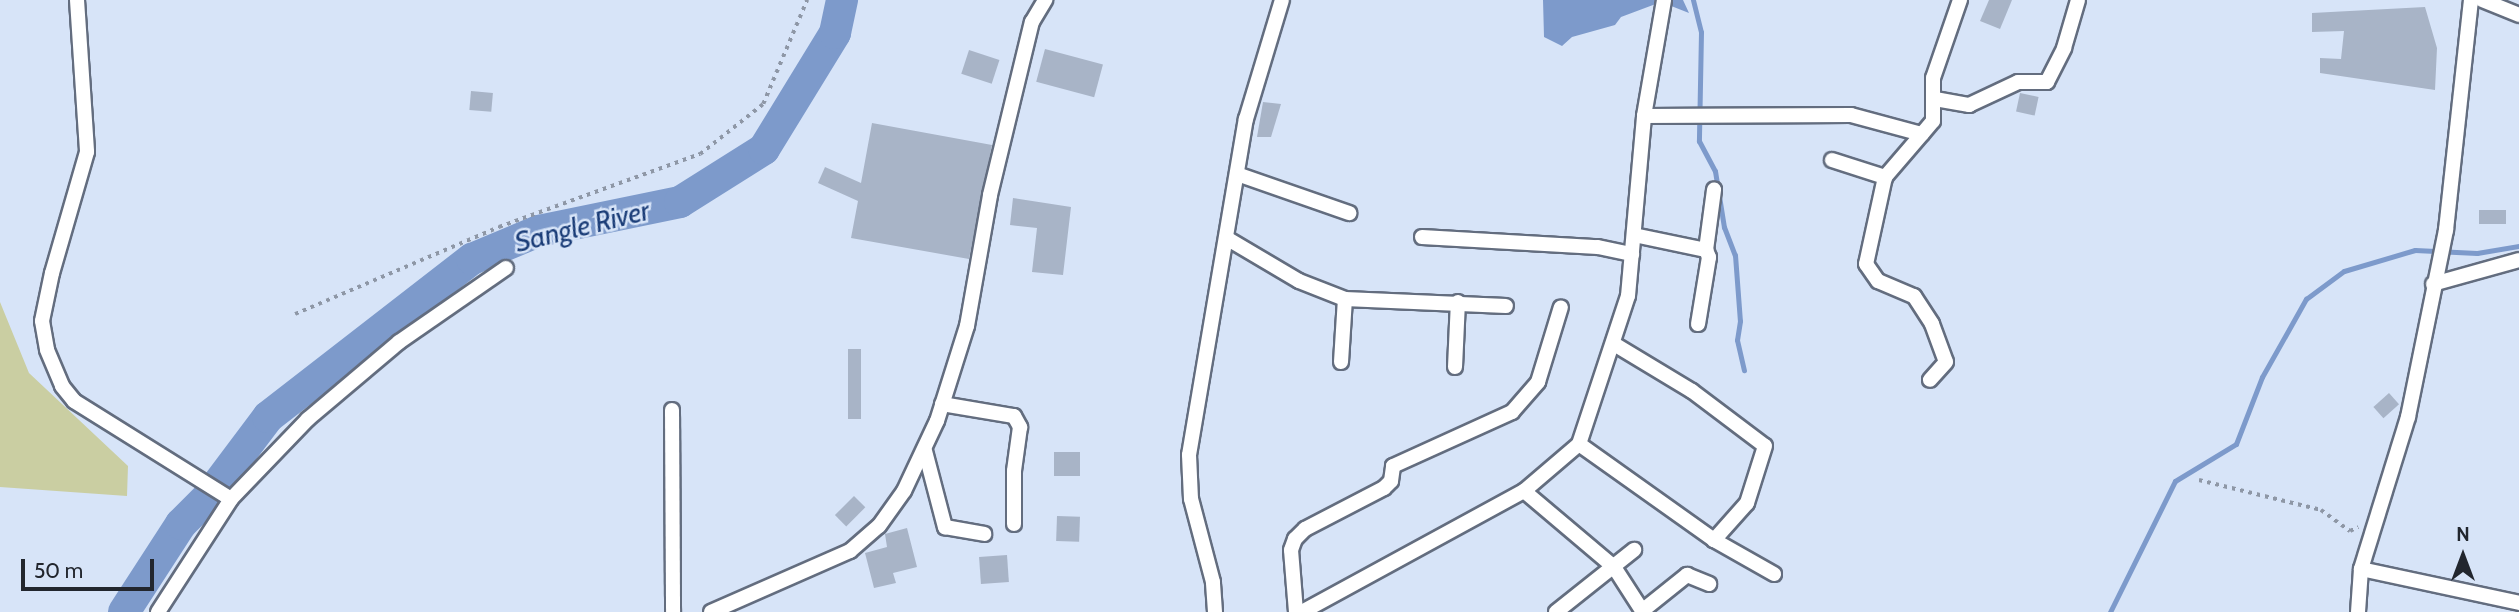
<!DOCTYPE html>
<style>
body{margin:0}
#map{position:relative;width:2519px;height:612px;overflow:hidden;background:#d7e4f8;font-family:Cabin,sans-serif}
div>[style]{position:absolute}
.green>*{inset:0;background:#cacea2}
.water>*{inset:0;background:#7d9acb}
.stream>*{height:5px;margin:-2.5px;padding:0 2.5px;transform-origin:2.5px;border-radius:2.5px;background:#7d9acb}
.river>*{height:32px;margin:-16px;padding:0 16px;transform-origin:16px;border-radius:16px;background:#7d9acb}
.building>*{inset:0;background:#a8b4c7;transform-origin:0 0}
.path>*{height:3.5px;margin-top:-1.75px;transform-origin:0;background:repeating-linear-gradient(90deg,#8e97a6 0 3.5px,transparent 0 8.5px)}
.roads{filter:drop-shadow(2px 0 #636d7f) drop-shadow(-2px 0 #636d7f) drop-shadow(0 2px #636d7f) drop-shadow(0 -2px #636d7f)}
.minor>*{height:14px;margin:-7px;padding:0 7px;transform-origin:7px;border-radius:7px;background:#fff}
span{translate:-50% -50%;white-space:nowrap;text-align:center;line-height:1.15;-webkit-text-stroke:5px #d7e4f8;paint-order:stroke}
.water-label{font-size:28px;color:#1a3c77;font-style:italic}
.north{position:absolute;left:2428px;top:521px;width:70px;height:70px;-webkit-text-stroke:5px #d7e4f8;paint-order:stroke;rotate:0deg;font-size:19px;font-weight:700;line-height:28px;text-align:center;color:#22262e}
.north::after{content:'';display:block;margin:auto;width:24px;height:32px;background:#22262e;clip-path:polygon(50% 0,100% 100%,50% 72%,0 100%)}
.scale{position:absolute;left:21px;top:559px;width:133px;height:32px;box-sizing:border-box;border:4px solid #22262e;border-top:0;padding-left:9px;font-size:21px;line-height:24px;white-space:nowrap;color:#22262e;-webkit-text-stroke:5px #d7e4f8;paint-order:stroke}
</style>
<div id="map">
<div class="green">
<div style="clip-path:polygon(0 302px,29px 373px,128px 466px,127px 496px,0 487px)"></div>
</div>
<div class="water">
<div style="clip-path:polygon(1543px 0,1683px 0,1689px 13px,1661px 2px,1621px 17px,1615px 25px,1572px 37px,1562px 46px,1544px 37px)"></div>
</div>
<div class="stream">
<div style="left:1693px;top:0;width:33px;rotate:76deg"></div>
<div style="left:1701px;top:32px;width:109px;rotate:91.1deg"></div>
<div style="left:1699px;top:141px;width:34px;rotate:62deg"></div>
<div style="left:1715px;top:171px;width:57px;rotate:80.9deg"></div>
<div style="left:1724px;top:227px;width:30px;rotate:69deg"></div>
<div style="left:1735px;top:255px;width:66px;rotate:85.7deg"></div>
<div style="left:1740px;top:321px;width:19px;rotate:99deg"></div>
<div style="left:1737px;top:340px;width:31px;rotate:77deg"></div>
<div style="left:2110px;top:612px;width:146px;rotate:-63.6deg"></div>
<div style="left:2175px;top:481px;width:71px;rotate:-31.2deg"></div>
<div style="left:2236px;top:444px;width:72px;rotate:-68.8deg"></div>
<div style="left:2262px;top:377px;width:90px;rotate:-60.6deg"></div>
<div style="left:2306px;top:299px;width:47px;rotate:-36.4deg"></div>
<div style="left:2344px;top:271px;width:74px;rotate:-16.5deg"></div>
<div style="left:2415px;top:250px;width:62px;rotate:2.8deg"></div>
<div style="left:2477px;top:253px;width:43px;rotate:-9.5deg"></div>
</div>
<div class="river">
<div style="left:220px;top:481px;width:80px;rotate:-53.1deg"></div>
<div style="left:268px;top:417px;width:258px;rotate:-37.8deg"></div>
<div style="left:472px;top:259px;width:73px;rotate:-22.7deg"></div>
<div style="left:539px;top:231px;width:144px;rotate:-11.6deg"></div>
<div style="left:680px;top:202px;width:99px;rotate:-32.2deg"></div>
<div style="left:764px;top:149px;width:136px;rotate:-58.5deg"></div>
<div style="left:835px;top:33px;width:34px;rotate:-78deg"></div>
<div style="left:124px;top:612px;width:105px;rotate:-57.1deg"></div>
<div style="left:181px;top:524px;width:37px;rotate:-45deg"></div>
</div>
<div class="building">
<div style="clip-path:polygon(1989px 0,2012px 0,2000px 29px,1980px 21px)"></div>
<div style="clip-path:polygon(2425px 7px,2437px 48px,2435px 90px,2320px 73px,2320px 58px,2341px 59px,2344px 31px,2312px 32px,2312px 13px)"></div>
<div style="left:1045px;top:49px;width:60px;height:34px;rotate:15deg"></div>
<div style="left:969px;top:50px;width:32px;height:25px;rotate:18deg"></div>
<div style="left:471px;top:91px;width:22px;height:19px;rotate:5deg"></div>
<div style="left:2020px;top:93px;width:19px;height:19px;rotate:12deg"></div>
<div style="clip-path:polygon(1263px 102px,1281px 104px,1271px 137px,1257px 137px)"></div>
<div style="clip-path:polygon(872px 123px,992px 145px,969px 259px,851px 238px,858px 201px,818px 183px,825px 167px,861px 183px)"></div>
<div style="clip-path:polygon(1013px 198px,1071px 207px,1063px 275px,1032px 272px,1037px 228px,1010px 225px)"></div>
<div style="left:2479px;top:210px;width:27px;height:14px"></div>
<div style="left:848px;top:349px;width:13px;height:70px"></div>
<div style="left:2389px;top:393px;width:15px;height:21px;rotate:48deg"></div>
<div style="left:1054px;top:452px;width:26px;height:24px"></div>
<div style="left:854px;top:496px;width:16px;height:27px;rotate:45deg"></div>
<div style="left:1057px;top:516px;width:23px;height:25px;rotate:2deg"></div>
<div style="clip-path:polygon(907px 528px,917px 567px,893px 573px,896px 583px,874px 588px,865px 553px,887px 547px,885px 534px)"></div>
<div style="left:1007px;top:555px;width:27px;height:28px;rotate:86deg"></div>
</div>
<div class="path">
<div style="left:295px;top:314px;width:222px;rotate:-23.1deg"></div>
<div style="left:499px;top:227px;width:214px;rotate:-20deg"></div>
<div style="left:700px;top:154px;width:80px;rotate:-38.4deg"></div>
<div style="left:763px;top:104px;width:113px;rotate:-67.1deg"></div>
<div style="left:2199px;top:480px;width:126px;rotate:13.8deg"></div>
<div style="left:2321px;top:510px;width:36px;rotate:36deg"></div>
<div style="left:2350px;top:531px;width:9px;rotate:-27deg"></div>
</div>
<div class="roads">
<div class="minor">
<div style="left:77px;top:0;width:152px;rotate:86.2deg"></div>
<div style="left:87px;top:152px;width:126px;rotate:106.1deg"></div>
<div style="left:52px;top:273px;width:49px;rotate:101.8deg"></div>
<div style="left:42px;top:321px;width:29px;rotate:80deg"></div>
<div style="left:47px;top:350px;width:39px;rotate:67deg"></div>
<div style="left:62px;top:386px;width:19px;rotate:51deg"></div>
<div style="left:74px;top:401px;width:185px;rotate:32deg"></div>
<div style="left:2482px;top:0;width:40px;rotate:22deg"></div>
<div style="left:1935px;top:99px;width:35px;rotate:10deg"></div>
<div style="left:1969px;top:105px;width:54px;rotate:-25.1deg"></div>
<div style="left:2018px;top:82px;width:29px"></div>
<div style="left:2047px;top:82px;width:38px;rotate:-63deg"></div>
<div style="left:2064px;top:48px;width:50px;rotate:-73.7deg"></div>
<div style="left:1644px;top:116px;width:207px;rotate:-0.3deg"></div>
<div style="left:1851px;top:115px;width:73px;rotate:15deg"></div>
<div style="left:1922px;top:134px;width:17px;rotate:-50deg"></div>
<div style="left:1933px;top:121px;width:43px;rotate:-90deg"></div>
<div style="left:1933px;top:78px;width:83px;rotate:-70.9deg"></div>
<div style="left:1922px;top:134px;width:57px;rotate:130.7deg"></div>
<div style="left:1885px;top:177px;width:89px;rotate:102.3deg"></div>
<div style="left:1866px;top:264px;width:21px;rotate:55deg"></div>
<div style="left:1878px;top:281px;width:39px;rotate:23deg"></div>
<div style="left:1914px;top:296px;width:33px;rotate:57deg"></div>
<div style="left:1932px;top:324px;width:40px;rotate:69.8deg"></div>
<div style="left:1946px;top:362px;width:24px;rotate:132deg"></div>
<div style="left:1832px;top:160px;width:56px;rotate:17.8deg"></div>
<div style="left:1237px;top:174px;width:119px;rotate:19.2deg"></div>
<div style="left:1634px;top:235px;width:74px;rotate:11.8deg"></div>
<div style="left:1706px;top:250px;width:8px;rotate:67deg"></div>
<div style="left:1709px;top:257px;width:68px;rotate:99.3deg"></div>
<div style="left:1422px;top:237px;width:176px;rotate:3.3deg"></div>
<div style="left:1598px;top:247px;width:35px;rotate:12deg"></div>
<div style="left:1228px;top:239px;width:82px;rotate:30.6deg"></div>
<div style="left:1299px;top:281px;width:49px;rotate:21.4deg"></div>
<div style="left:1345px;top:299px;width:161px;rotate:2.5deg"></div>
<div style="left:1706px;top:250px;width:61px;rotate:-82.4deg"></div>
<div style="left:2433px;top:284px;width:89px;rotate:-15.6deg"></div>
<div style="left:1614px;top:344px;width:91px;rotate:31.1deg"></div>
<div style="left:1692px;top:391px;width:91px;rotate:37deg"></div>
<div style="left:1765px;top:446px;width:60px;rotate:107.5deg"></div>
<div style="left:1747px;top:503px;width:50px;rotate:131.7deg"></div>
<div style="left:1341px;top:362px;width:63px;rotate:-86.4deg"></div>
<div style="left:1455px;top:367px;width:65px;rotate:-87.4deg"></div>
<div style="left:942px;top:404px;width:73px;rotate:9.5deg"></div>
<div style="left:1014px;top:416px;width:13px;rotate:61deg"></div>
<div style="left:1020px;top:427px;width:44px;rotate:97.8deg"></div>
<div style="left:1014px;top:471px;width:53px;rotate:90deg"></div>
<div style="left:672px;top:410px;width:202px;rotate:89.7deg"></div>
<div style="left:1579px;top:444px;width:166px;rotate:35.4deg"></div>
<div style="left:1714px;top:540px;width:69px;rotate:29.5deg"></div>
<div style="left:925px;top:451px;width:79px;rotate:75.3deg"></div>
<div style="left:945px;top:527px;width:40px;rotate:10deg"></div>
<div style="left:1524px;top:491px;width:118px;rotate:40.2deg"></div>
<div style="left:1614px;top:567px;width:54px;rotate:57.2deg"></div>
<div style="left:2361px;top:569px;width:162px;rotate:12.1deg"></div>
<div style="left:1642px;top:611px;width:58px;rotate:-38.7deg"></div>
<div style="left:1687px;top:575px;width:24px;rotate:22deg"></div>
<div style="left:158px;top:612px;width:135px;rotate:-57.1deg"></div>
<div style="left:231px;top:499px;width:111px;rotate:-46.1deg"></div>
<div style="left:308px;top:419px;width:119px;rotate:-40.2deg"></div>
<div style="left:399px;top:342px;width:130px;rotate:-34.7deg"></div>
<div style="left:711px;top:612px;width:152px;rotate:-23.7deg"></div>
<div style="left:850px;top:551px;width:38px;rotate:-41deg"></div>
<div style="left:879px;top:526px;width:43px;rotate:-54.5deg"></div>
<div style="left:904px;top:491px;width:77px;rotate:-64.8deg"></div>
<div style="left:937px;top:421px;width:100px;rotate:-72.5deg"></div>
<div style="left:967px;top:326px;width:133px;rotate:-80deg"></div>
<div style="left:990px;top:195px;width:178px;rotate:-76.4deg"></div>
<div style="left:1032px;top:22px;width:26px;rotate:-59deg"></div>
<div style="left:1215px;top:612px;width:30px;rotate:-94deg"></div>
<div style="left:1213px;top:582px;width:86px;rotate:-104.8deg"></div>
<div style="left:1191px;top:499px;width:44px;rotate:-92.6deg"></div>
<div style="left:1189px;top:455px;width:341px;rotate:-80.4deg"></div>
<div style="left:1246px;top:119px;width:124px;rotate:-73.2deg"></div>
<div style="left:1296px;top:612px;width:62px;rotate:-94.6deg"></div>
<div style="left:1291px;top:550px;width:12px;rotate:-70deg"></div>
<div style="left:1295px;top:539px;width:14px;rotate:-45deg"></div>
<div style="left:1305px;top:529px;width:89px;rotate:-27.4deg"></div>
<div style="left:1384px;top:488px;width:10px;rotate:-45deg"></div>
<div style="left:1391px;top:481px;width:15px;rotate:-82deg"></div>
<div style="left:1393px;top:466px;width:131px;rotate:-24.4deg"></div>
<div style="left:1512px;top:412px;width:40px;rotate:-49deg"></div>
<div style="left:1538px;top:382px;width:78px;rotate:-73deg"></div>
<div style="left:1302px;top:612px;width:253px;rotate:-28.6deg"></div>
<div style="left:1524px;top:491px;width:72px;rotate:-40.5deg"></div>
<div style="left:1579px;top:444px;width:156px;rotate:-71.7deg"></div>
<div style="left:1628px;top:296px;width:181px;rotate:-84.9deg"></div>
<div style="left:1644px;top:116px;width:118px;rotate:-80.2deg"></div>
<div style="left:1556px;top:612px;width:100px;rotate:-38.5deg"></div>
<div style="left:2358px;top:612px;width:43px;rotate:-86deg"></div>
<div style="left:2361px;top:569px;width:159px;rotate:-72.8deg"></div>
<div style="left:2408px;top:417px;width:191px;rotate:-78.5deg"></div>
<div style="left:2446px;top:230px;width:231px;rotate:-83.8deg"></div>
</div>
</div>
<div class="water-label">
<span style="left:582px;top:226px;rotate:-14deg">Sangle River</span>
</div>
<div class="north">N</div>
<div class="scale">50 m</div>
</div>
